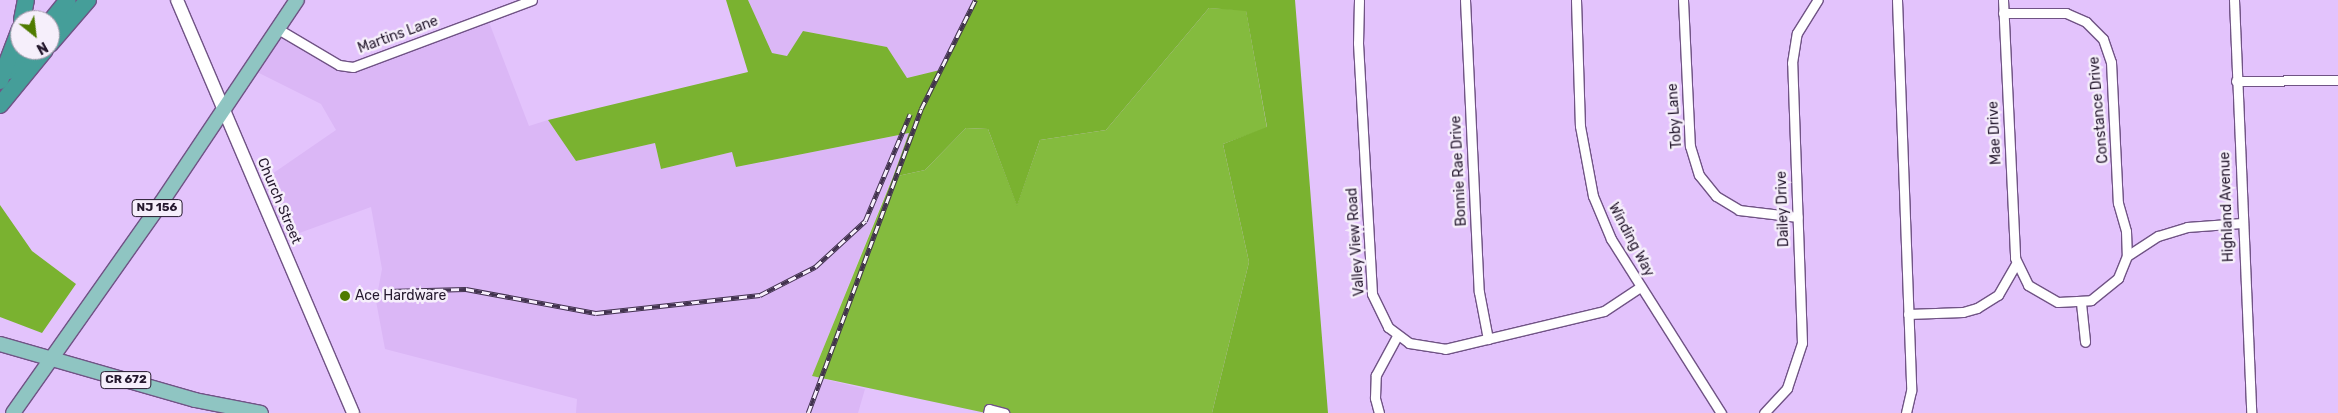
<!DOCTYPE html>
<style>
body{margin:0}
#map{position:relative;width:2338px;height:413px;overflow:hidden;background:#e3c3fc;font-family:Rubik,sans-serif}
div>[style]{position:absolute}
.built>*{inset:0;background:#dbb7f6}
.green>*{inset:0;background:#84bb3e}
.forest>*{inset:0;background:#7ab230}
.roads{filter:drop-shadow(1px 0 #705385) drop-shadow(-1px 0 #705385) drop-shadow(0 1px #705385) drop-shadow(0 -1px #705385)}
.street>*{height:9px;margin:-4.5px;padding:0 4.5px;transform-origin:4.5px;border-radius:4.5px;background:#fff}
.secondary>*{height:12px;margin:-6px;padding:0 6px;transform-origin:6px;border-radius:6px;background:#fff}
.primary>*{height:14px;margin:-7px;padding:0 7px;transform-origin:7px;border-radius:7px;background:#8fc5c2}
.highway>*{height:16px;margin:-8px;padding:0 8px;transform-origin:8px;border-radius:8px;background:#459e99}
.rail>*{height:4.5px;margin-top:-2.25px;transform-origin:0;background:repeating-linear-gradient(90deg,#f6effb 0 8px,#42334e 0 16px);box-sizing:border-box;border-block:1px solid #42334e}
.dots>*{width:14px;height:14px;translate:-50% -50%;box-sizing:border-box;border:2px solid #f6effb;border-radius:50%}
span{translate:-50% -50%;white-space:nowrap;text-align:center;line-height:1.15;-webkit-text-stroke:5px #f6effb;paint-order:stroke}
.shield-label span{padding:1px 4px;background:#f6effb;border:1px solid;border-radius:4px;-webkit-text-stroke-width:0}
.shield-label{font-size:12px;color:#25192e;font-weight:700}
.street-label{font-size:14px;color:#25192e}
.poi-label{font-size:14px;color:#25192e}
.left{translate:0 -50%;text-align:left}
.north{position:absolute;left:10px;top:10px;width:50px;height:50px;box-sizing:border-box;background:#f6effb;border:1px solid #a299a9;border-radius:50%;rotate:151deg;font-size:14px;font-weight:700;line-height:20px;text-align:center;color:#25192e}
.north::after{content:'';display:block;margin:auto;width:18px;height:22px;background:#4f7b00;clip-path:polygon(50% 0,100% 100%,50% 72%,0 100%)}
</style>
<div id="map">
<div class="built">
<div style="clip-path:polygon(748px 0,974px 0,940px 70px,906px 78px,887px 47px,804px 31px,787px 56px,771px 53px)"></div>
<div style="clip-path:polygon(487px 17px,529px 126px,548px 120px,576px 161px,655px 143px,661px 169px,732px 152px,737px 167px,910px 133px,812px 376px,865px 389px,858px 413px,576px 413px,577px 399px,385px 349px,376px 301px,382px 269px,371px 207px,280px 240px,256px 185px,336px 130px,321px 104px,251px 69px,278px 29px,346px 67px)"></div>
</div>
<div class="green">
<div style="clip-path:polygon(1209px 8px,1246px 10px,1267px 128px,1223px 144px,1249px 262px,1212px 413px,986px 413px,812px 376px,893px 177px,925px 170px,966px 128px,988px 129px,1017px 205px,1040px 140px,1106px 130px)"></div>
</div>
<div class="forest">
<div style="clip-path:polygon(726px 0,748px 0,772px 53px,787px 56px,803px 31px,887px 47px,907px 78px,940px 70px,974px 0,1295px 0,1328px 413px,1212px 413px,1249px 262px,1223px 144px,1267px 127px,1246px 11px,1209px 8px,1106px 130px,1040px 140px,1017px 206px,988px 129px,966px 128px,925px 170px,893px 177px,909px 133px,736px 167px,732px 152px,661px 169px,655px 143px,576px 161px,548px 120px,748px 72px)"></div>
<div style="clip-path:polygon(0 205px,32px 251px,76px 284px,42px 333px,0 317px)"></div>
</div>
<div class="roads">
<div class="street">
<div style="left:1359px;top:0;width:43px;rotate:91.3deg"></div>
<div style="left:1358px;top:43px;width:251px;rotate:86.8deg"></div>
<div style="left:1372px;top:294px;width:37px;rotate:64deg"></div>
<div style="left:1388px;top:327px;width:26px;rotate:37deg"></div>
<div style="left:1409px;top:343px;width:36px;rotate:9deg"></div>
<div style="left:1445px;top:349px;width:163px;rotate:-13.4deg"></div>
<div style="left:1604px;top:311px;width:43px;rotate:-33.7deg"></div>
<div style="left:1465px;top:0;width:292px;rotate:87.3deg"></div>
<div style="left:1479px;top:292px;width:48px;rotate:79.2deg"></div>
<div style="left:1576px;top:0;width:126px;rotate:88.2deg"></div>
<div style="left:1580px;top:126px;width:71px;rotate:79.5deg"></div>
<div style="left:1593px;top:196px;width:47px;rotate:67.3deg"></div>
<div style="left:1611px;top:239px;width:206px;rotate:57.7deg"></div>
<div style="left:1683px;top:0;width:146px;rotate:87.3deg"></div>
<div style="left:1690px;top:146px;width:30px;rotate:73deg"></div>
<div style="left:1699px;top:175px;width:27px;rotate:51deg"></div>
<div style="left:1716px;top:196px;width:27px;rotate:31deg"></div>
<div style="left:1739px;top:210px;width:59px;rotate:6.8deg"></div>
<div style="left:1897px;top:0;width:391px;rotate:87.9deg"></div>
<div style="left:1911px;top:391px;width:23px;rotate:103deg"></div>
<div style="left:2003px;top:0;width:258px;rotate:87.3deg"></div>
<div style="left:2015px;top:258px;width:30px;rotate:64deg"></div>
<div style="left:2028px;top:285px;width:34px;rotate:30deg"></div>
<div style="left:2058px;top:302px;width:33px;rotate:-3deg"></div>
<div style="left:2091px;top:300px;width:35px;rotate:-39deg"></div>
<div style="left:2118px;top:278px;width:24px;rotate:-68deg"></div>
<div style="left:2127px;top:256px;width:37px;rotate:-33deg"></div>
<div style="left:2158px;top:236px;width:30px;rotate:-17deg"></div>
<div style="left:2187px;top:227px;width:55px;rotate:-4.2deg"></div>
<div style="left:2234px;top:0;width:413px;rotate:87.6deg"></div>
<div style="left:2003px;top:13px;width:63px"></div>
<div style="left:2066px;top:13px;width:22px;rotate:24deg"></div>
<div style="left:2086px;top:22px;width:24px;rotate:45deg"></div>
<div style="left:2103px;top:39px;width:24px;rotate:71deg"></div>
<div style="left:2111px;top:62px;width:141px;rotate:87.2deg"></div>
<div style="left:2118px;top:203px;width:29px;rotate:74deg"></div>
<div style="left:2126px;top:231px;width:25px;rotate:88deg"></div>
<div style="left:278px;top:29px;width:71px;rotate:30.5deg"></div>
<div style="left:339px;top:65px;width:14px;rotate:8deg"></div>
<div style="left:353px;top:67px;width:191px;rotate:-20.5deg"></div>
<div style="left:2236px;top:81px;width:102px;rotate:-0.6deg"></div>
<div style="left:2081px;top:303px;width:39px;rotate:84deg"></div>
<div style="left:1908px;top:314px;width:55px;rotate:-2.1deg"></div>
<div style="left:1963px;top:312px;width:15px;rotate:-16deg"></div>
<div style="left:1977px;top:308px;width:25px;rotate:-32deg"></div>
<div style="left:1998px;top:295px;width:36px;rotate:-60deg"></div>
<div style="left:988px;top:413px;width:4px;rotate:-76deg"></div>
<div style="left:989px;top:409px;width:16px;rotate:15deg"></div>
<div style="left:1379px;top:413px;width:16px;rotate:-105deg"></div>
<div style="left:1375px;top:398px;width:23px;rotate:-88deg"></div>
<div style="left:1376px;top:375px;width:44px;rotate:-61.7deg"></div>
<div style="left:1764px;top:413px;width:34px;rotate:-47deg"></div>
<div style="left:1787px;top:388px;width:47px;rotate:-71.6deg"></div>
<div style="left:1802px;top:343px;width:280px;rotate:-92deg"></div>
<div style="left:1792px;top:63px;width:30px;rotate:-81deg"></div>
<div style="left:1797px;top:33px;width:39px;rotate:-58deg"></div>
</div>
<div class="secondary">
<div style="left:177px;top:0;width:449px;rotate:66.9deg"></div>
</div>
<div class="primary">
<div style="left:0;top:344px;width:203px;rotate:16deg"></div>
<div style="left:195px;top:400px;width:67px;rotate:11.1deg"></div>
<div style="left:13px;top:413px;width:257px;rotate:-54.8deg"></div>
<div style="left:161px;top:203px;width:244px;rotate:-56.2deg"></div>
</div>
<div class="highway">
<div style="left:22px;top:20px;width:20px;rotate:-79deg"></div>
<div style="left:50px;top:22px;width:28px;rotate:-51deg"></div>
<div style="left:50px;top:44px;width:58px;rotate:-49.2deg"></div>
<div style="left:9px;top:71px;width:28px;rotate:-49deg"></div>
<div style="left:0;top:81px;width:56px;rotate:-69deg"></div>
<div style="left:0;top:105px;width:71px;rotate:-50.7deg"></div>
</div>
</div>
<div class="rail">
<div style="left:387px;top:291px;width:79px;rotate:-1.5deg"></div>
<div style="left:466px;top:289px;width:132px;rotate:10.5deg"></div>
<div style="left:596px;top:313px;width:165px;rotate:-6.3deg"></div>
<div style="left:760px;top:295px;width:62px;rotate:-27deg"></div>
<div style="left:815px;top:267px;width:68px;rotate:-42.6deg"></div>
<div style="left:865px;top:221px;width:116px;rotate:-67.2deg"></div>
<div style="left:808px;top:413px;width:324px;rotate:-69.6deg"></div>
<div style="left:921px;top:109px;width:122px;rotate:-63.6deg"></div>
</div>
<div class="dots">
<div style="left:345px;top:296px;background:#4f7b00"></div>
</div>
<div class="shield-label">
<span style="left:157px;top:208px">NJ 156</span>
<span style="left:126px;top:380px">CR 672</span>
</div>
<div class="street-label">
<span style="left:398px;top:35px;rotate:-20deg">Martins Lane</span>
<span style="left:2099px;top:110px;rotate:-95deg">Constance Drive</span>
<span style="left:1675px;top:116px;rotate:-94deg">Toby Lane</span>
<span style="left:1995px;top:133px;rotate:-93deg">Mae Drive</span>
<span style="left:1459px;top:171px;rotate:-93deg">Bonnie Rae Drive</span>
<span style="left:279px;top:201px;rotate:67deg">Church Street</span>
<span style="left:2227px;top:207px;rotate:-92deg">Highland Avenue</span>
<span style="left:1783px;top:209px;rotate:-92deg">Dailey Drive</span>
<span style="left:1631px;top:240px;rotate:62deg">Winding Way</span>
<span style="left:1356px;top:242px;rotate:-94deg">Valley View Road</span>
</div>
<div class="poi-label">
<span class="left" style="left:355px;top:296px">Ace Hardware</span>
</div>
<div class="north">N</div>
</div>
